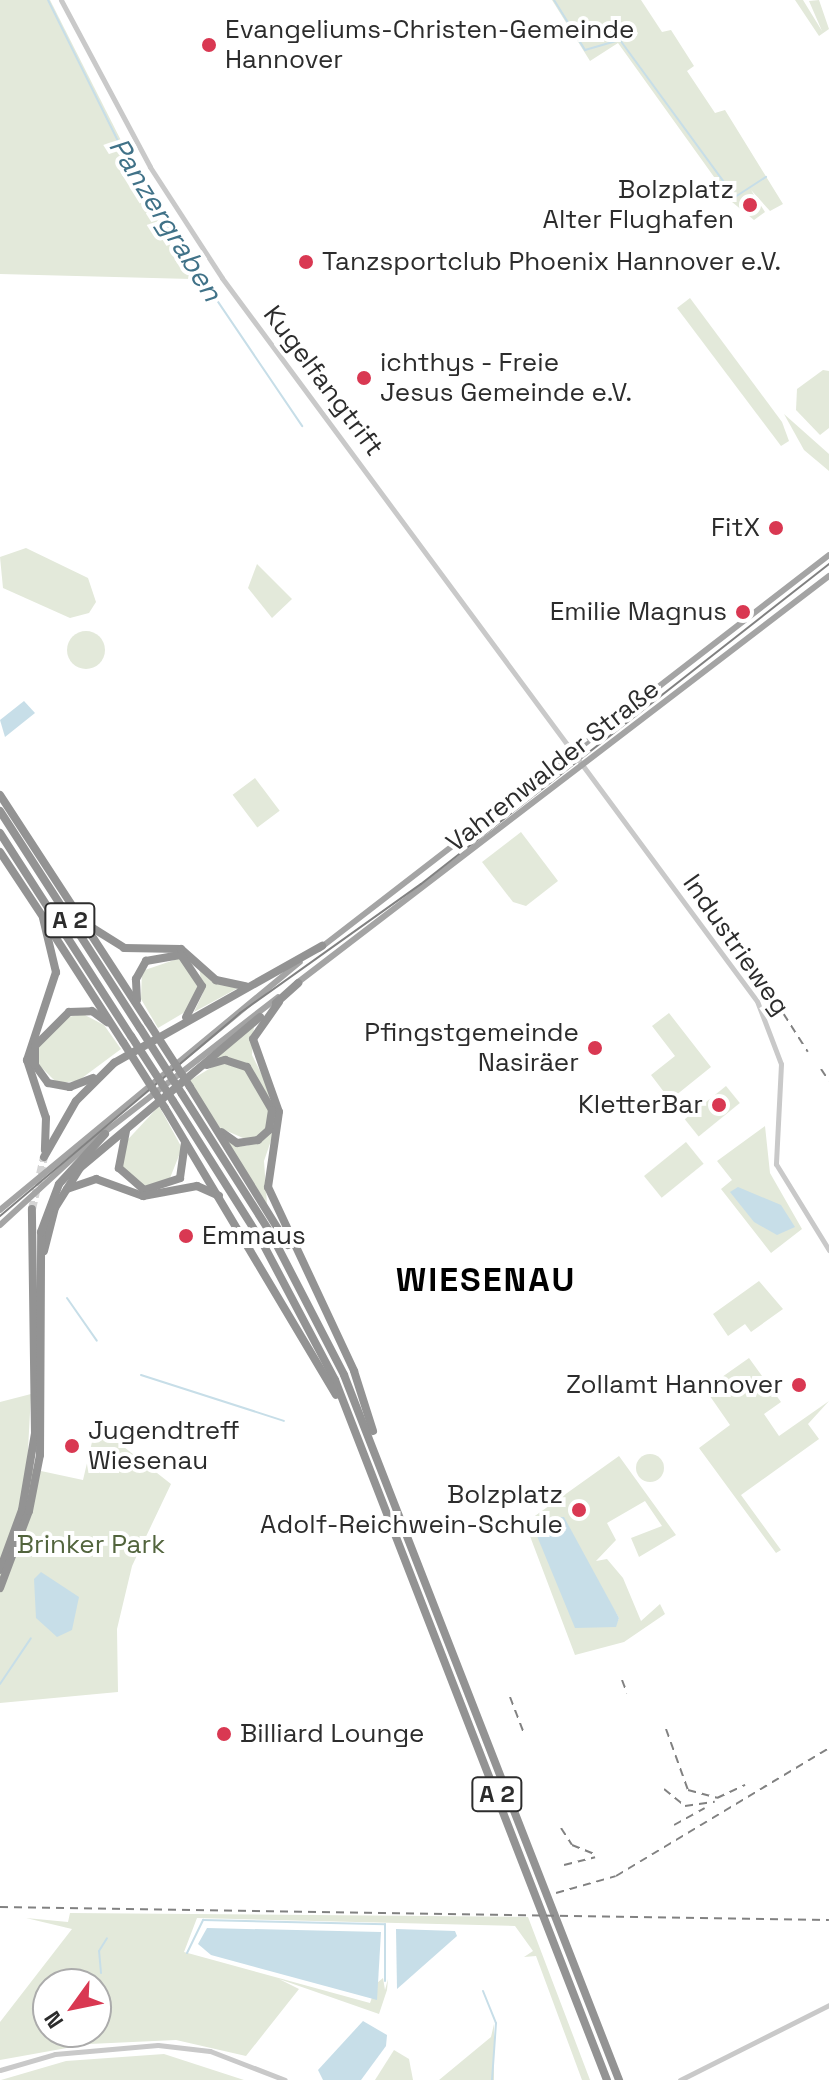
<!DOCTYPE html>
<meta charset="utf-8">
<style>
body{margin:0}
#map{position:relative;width:829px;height:2080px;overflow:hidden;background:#fff;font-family:"Space Grotesk",sans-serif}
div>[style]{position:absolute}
.green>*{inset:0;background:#e3e9da;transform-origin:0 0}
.round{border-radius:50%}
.water>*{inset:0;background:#c7dee8}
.stream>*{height:2px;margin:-1px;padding:0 1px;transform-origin:1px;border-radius:1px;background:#c7dee8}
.highway-tunnel>*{height:8px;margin-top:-4px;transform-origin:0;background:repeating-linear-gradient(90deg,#d5d5d5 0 8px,transparent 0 12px)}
.minor>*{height:5px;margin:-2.5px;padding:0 2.5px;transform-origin:2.5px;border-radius:2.5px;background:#c9c9c9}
.major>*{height:6px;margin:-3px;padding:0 3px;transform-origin:3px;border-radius:3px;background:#a4a4a4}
.highway>*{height:8px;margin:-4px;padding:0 4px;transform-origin:4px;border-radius:4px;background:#939393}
.tram>*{height:2px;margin:-1px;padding:0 1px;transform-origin:1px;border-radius:1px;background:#818181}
.rail>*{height:2px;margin-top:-1px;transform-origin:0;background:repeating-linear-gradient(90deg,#818181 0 8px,transparent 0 14px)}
.highway-bridge>*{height:8px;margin:-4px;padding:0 4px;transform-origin:4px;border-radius:4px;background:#939393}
.dots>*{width:22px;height:22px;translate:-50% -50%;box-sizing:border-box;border:4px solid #fff;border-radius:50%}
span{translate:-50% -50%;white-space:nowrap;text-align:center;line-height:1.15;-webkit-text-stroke:8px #fff;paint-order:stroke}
.shield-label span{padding:2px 6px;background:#fff;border:2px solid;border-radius:6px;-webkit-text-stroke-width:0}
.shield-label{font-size:24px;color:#2c2c2c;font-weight:700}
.poi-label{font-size:26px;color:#2c2c2c}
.left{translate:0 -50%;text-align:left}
.right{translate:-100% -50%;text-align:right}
.street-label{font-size:26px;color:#2c2c2c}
.park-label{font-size:26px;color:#52643d}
.water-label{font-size:28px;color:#407288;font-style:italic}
.district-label{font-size:34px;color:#000;font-weight:700;letter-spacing:2px}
.north{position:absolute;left:32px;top:1968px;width:80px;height:80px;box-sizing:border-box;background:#fff;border:2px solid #ababab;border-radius:50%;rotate:237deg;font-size:22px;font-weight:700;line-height:32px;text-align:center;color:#2c2c2c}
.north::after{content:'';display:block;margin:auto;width:28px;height:36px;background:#d93852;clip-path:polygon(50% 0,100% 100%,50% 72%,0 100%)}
</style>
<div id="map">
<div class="green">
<div style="clip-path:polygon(0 0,50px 0,191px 279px,0 274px)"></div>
<div style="clip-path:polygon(552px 0,641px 0,662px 32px,671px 30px,694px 66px,687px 71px,715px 113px,725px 110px,783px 204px,770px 211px,751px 190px,765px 212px,754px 220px,732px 202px,618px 43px,590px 61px)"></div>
<div style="clip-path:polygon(795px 0,803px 0,822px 31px,809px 1px,819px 0,829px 29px,819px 36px)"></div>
<div style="clip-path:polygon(690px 298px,782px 422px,789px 441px,781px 446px,677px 308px)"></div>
<div style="clip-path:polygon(823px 370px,829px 371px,829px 428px,820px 435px,796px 410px,797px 389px)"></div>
<div style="clip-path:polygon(784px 414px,829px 454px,829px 471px,804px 450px)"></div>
<div style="clip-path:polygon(26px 548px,88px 578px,96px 602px,89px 613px,70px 618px,3px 588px,0 557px)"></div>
<div style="clip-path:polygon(257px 564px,292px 599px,272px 618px,248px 588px)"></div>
<div class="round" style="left:67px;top:631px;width:38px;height:38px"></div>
<div style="left:255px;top:778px;width:41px;height:28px;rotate:53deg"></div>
<div style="clip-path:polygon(521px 832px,558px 881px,526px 906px,513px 902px,482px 862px)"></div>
<div style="clip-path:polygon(180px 958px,198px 987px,185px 1012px,158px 1028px,141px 999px,142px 971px)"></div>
<div style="clip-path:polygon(199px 967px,215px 983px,238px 988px,194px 1012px,203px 993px)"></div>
<div style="clip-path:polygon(669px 1013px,711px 1067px,670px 1100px,651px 1075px,675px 1056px,652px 1026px)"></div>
<div style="clip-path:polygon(83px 1014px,104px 1025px,121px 1049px,78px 1081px,57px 1083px,37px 1063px,38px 1046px,68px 1017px)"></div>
<div style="clip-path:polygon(254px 1025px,252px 1055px,272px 1095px,276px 1126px,264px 1161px,267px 1204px,227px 1141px,246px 1146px,266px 1138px,272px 1102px,249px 1065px,214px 1060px)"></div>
<div style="clip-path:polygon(219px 1063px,244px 1067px,270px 1111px,266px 1130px,250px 1141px,220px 1128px,189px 1081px)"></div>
<div style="left:726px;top:1086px;width:22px;height:53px;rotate:51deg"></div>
<div style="clip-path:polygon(159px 1106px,182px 1148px,168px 1183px,144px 1187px,123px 1171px,120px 1148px)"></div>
<div style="clip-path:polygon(765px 1126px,770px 1173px,802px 1229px,771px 1253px,721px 1189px,732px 1180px,717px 1161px)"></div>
<div style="left:686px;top:1142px;width:28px;height:54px;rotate:51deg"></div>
<div style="clip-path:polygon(759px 1281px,783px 1309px,751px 1332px,745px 1324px,728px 1336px,713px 1314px)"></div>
<div style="clip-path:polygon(749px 1358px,781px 1402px,764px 1414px,779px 1436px,829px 1401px,808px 1424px,819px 1439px,741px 1495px,781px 1550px,776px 1553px,699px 1448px,730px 1425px,705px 1389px)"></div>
<div style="clip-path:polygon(31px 1394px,27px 1468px,83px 1480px,96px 1425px,171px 1484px,132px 1566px,117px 1629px,118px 1692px,0 1703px,0 1402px)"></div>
<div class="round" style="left:636px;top:1454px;width:28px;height:28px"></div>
<div style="clip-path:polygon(evenodd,619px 1456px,676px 1535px,639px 1557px,631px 1538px,662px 1526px,645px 1501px,607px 1523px,616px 1540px,596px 1561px,607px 1559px,623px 1578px,641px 1621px,660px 1604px,665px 1614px,624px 1642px,575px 1655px,525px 1523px,619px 1456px,557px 1516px,619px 1618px,615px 1627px,580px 1627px,557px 1516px)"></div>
<div style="clip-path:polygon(evenodd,70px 1913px,528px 1917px,590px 2080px,582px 2080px,536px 1956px,524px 1957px,533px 1951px,515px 1926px,197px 1918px,184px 1952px,370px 2003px,377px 1983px,383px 1978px,385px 1990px,388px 1979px,387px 1990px,379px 2014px,279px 1979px,299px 1989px,246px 2056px,176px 2040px,89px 2044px,0 2060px,0 2022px,72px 1929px,26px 1918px,68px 1922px,70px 1913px,48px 1984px,96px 1984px,96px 2032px,48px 2032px,48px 1984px)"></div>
<div style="clip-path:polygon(494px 2024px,494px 2080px,439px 2080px,491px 2037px)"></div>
<div style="clip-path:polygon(394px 2050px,409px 2059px,413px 2080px,375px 2080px)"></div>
<div style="clip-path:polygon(164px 2054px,244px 2080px,1px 2080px,66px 2061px)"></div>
</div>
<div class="water">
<div style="clip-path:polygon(24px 701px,35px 713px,5px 737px,0 720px)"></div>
<div style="clip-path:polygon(738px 1187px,781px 1205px,795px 1227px,777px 1235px,754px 1222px,730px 1192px)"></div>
<div style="clip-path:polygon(548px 1517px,564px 1517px,619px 1618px,616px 1627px,575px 1628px,537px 1536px)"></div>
<div style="clip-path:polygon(41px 1572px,79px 1597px,72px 1630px,57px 1637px,36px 1618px,34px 1579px)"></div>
<div style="clip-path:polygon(207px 1928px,381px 1932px,377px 2000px,211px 1955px,198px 1944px)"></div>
<div style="clip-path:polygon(396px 1929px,455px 1931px,457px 1936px,397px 1989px)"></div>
<div style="clip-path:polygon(363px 2021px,387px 2035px,386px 2046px,361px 2080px,323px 2080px,318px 2070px)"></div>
</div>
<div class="stream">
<div style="left:48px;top:0;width:213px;rotate:63.6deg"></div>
<div style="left:143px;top:191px;width:284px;rotate:55.9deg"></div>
<div style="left:554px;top:0;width:59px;rotate:58.2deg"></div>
<div style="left:585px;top:50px;width:36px;rotate:-16deg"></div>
<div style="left:620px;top:40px;width:195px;rotate:53.8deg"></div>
<div style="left:735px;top:197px;width:37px;rotate:-33deg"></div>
<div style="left:67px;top:1298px;width:52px;rotate:55.1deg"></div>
<div style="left:141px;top:1375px;width:150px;rotate:17.8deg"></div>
<div style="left:0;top:1684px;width:55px;rotate:-56deg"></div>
<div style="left:187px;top:1953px;width:37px;rotate:-64deg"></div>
<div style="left:203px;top:1920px;width:182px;rotate:1.3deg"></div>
<div style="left:385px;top:1924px;width:57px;rotate:90deg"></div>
<div style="left:101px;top:1973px;width:22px;rotate:-95deg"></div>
<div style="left:99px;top:1951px;width:15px;rotate:-58deg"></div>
<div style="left:483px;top:1991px;width:35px;rotate:68deg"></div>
<div style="left:496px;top:2023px;width:57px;rotate:94deg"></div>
</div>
<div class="highway-tunnel">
<div style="left:32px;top:1209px;width:53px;rotate:-77deg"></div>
</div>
<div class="minor">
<div style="left:61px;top:0;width:189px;rotate:61.9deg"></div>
<div style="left:150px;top:167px;width:132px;rotate:57deg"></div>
<div style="left:222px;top:278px;width:899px;rotate:53.5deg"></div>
<div style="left:757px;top:1001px;width:67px;rotate:69.1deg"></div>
<div style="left:781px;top:1064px;width:100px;rotate:92.9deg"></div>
<div style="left:776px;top:1164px;width:101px;rotate:58.4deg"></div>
<div style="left:0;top:2070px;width:57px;rotate:-16.2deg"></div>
<div style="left:55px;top:2054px;width:103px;rotate:-5deg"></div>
<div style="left:158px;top:2045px;width:52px;rotate:6.6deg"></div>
<div style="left:210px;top:2051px;width:80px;rotate:21.1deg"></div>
<div style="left:680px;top:2080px;width:167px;rotate:-26.7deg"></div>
</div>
<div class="major">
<div style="left:319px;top:949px;width:644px;rotate:-37.69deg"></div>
<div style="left:297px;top:983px;width:670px;rotate:-37.42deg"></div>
<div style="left:0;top:1210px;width:389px;rotate:-39.6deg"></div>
<div style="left:0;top:1225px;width:113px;rotate:-42.5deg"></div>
<div style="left:83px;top:1149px;width:247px;rotate:-37.9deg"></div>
</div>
<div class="highway">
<div style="left:0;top:795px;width:271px;rotate:56.9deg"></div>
<div style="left:0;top:811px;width:258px;rotate:57.2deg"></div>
<div style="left:0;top:833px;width:242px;rotate:57.2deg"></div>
<div style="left:0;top:852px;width:82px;rotate:56.5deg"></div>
<div style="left:43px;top:918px;width:56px;rotate:76.5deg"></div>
<div style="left:56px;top:972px;width:93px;rotate:108.2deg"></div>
<div style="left:27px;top:1060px;width:61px;rotate:71.9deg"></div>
<div style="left:46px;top:1118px;width:32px;rotate:92deg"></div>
<div style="left:91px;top:927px;width:39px;rotate:32deg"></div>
<div style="left:124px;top:948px;width:57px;rotate:1deg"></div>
<div style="left:181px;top:949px;width:47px;rotate:41.5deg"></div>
<div style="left:216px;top:980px;width:30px;rotate:12deg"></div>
<div style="left:52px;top:932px;width:131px;rotate:57.2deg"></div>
<div style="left:137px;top:1000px;width:21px;rotate:-93deg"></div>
<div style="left:136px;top:979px;width:21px;rotate:-61deg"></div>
<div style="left:146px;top:961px;width:36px;rotate:-10deg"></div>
<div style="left:181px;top:955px;width:37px;rotate:56deg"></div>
<div style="left:202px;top:986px;width:35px;rotate:117deg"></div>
<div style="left:279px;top:1002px;width:45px;rotate:125.1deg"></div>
<div style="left:253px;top:1039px;width:77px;rotate:70.4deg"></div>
<div style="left:279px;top:1112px;width:76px;rotate:98.3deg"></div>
<div style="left:268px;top:1187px;width:203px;rotate:64.9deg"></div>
<div style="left:354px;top:1371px;width:63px;rotate:72.4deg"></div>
<div style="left:276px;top:1003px;width:30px;rotate:-42deg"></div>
<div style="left:207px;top:1065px;width:19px;rotate:-16deg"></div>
<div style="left:225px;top:1060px;width:23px;rotate:18deg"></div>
<div style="left:247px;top:1067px;width:50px;rotate:59.8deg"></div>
<div style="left:272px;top:1110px;width:20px;rotate:99deg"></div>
<div style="left:269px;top:1130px;width:15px;rotate:138deg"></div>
<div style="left:258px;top:1140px;width:21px;rotate:172deg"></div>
<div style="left:237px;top:1143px;width:19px;rotate:-145deg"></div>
<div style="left:93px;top:1078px;width:25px;rotate:159deg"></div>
<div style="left:70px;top:1087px;width:22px;rotate:-170deg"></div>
<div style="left:48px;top:1083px;width:22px;rotate:-126deg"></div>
<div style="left:35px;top:1065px;width:19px;rotate:-90deg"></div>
<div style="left:35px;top:1046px;width:48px;rotate:-45deg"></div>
<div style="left:69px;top:1012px;width:23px;rotate:-2deg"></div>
<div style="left:92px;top:1011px;width:19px;rotate:36deg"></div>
<div style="left:190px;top:1087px;width:186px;rotate:58.2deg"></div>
<div style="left:182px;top:1094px;width:164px;rotate:57.5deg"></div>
<div style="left:270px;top:1232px;width:161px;rotate:62.6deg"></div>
<div style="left:344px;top:1375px;width:757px;rotate:68.69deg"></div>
<div style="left:173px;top:1101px;width:167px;rotate:57.7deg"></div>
<div style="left:262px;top:1242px;width:156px;rotate:62.1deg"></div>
<div style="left:335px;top:1380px;width:751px;rotate:68.77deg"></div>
<div style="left:165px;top:1108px;width:334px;rotate:59.2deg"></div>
<div style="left:126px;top:1131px;width:38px;rotate:101deg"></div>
<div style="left:119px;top:1168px;width:33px;rotate:41deg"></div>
<div style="left:144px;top:1190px;width:38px;rotate:-18deg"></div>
<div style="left:180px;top:1178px;width:36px;rotate:-82deg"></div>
<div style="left:44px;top:1157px;width:64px;rotate:-60.3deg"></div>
<div style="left:76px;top:1101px;width:54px;rotate:-45deg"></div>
<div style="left:114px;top:1063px;width:239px;rotate:-29.4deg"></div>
<div style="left:67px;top:1189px;width:31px;rotate:-19deg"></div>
<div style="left:96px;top:1179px;width:50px;rotate:19.9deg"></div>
<div style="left:143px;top:1196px;width:55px;rotate:-10.5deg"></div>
<div style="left:197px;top:1186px;width:24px;rotate:24deg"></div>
<div style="left:44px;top:1251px;width:44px;rotate:-75.7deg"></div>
<div style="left:55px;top:1208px;width:47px;rotate:-58deg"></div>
<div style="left:80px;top:1168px;width:235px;rotate:-40deg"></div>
<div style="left:0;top:1570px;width:64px;rotate:-69.9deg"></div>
<div style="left:22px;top:1510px;width:78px;rotate:-80.4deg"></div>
<div style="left:35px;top:1433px;width:224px;rotate:-90.8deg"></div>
<div style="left:0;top:1588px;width:82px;rotate:-69.4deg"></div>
<div style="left:29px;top:1511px;width:57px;rotate:-78.9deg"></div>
<div style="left:40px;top:1455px;width:223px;rotate:-89.7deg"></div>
<div style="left:41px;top:1232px;width:51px;rotate:-69.4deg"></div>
<div style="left:59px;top:1184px;width:68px;rotate:-47.4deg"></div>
</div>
<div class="tram">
<div style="left:0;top:1216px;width:314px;rotate:-40.2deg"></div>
<div style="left:240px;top:1013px;width:222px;rotate:-35.5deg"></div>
<div style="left:421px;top:884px;width:519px;rotate:-38.11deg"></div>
</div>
<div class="rail">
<div style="left:776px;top:1002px;width:59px;rotate:57.4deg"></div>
<div style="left:821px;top:1069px;width:14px;rotate:56deg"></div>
<div style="left:622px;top:1680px;width:14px;rotate:69deg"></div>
<div style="left:510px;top:1697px;width:39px;rotate:69deg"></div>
<div style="left:666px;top:1729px;width:65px;rotate:70.2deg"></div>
<div style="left:688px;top:1790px;width:30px;rotate:15deg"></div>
<div style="left:717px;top:1798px;width:31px;rotate:-25deg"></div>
<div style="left:664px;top:1789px;width:27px;rotate:39deg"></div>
<div style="left:685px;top:1806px;width:30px;rotate:-8deg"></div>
<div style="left:674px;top:1825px;width:35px;rotate:-29deg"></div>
<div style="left:561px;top:1828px;width:20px;rotate:57deg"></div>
<div style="left:572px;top:1845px;width:24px;rotate:22deg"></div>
<div style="left:564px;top:1865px;width:32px;rotate:-14deg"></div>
<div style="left:556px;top:1893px;width:62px;rotate:-15.8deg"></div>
<div style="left:616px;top:1876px;width:249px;rotate:-31deg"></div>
<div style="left:0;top:1907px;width:829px;rotate:0.9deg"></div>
</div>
<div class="highway-bridge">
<div style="left:148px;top:1022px;width:77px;rotate:57.1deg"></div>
<div style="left:140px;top:1028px;width:78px;rotate:57.5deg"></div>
<div style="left:131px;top:1036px;width:77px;rotate:57.1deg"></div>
<div style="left:123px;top:1042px;width:78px;rotate:57.5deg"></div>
</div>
<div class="dots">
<div style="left:209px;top:45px;background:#d93852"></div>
<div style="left:750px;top:205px;background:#d93852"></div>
<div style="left:306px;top:262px;background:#d93852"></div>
<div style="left:364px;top:378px;background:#d93852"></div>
<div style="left:776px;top:528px;background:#d93852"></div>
<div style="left:743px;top:612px;background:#d93852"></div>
<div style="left:595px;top:1048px;background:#d93852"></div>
<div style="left:719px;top:1105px;background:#d93852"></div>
<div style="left:186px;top:1236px;background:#d93852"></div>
<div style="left:799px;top:1385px;background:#d93852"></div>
<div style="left:72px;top:1446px;background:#d93852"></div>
<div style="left:579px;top:1510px;background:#d93852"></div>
<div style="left:224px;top:1734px;background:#d93852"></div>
</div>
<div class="shield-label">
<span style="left:70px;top:920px">A 2</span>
<span style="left:497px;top:1794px">A 2</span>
</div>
<div class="poi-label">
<span class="left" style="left:225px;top:45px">Evangeliums-Christen-Gemeinde<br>Hannover</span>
<span class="right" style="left:734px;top:205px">Bolzplatz<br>Alter Flughafen</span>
<span class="left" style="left:322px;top:262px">Tanzsportclub Phoenix Hannover e.V.</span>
<span class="left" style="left:380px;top:378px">ichthys - Freie<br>Jesus Gemeinde e.V.</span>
<span class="right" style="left:760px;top:528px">FitX</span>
<span class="right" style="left:727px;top:612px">Emilie Magnus</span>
<span class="right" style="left:579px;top:1048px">Pfingstgemeinde<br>Nasiräer</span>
<span class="right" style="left:703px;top:1105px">KletterBar</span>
<span class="left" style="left:202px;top:1236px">Emmaus</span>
<span class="right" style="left:783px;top:1385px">Zollamt Hannover</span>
<span class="left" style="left:88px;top:1446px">Jugendtreff<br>Wiesenau</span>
<span class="right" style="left:563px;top:1510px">Bolzplatz<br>Adolf-Reichwein-Schule</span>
<span class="left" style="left:240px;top:1734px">Billiard Lounge</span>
</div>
<div class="street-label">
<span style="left:323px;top:381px;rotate:53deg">Kugelfangtrift</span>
<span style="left:553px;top:766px;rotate:-38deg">Vahrenwalder Straße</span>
<span style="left:736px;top:945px;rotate:55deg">Industrieweg</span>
</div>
<div class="park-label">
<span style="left:91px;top:1545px">Brinker Park</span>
</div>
<div class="water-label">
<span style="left:166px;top:219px;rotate:58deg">Panzergraben</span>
</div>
<div class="district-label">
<span style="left:486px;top:1280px">WIESENAU</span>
</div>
<div class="north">N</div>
</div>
